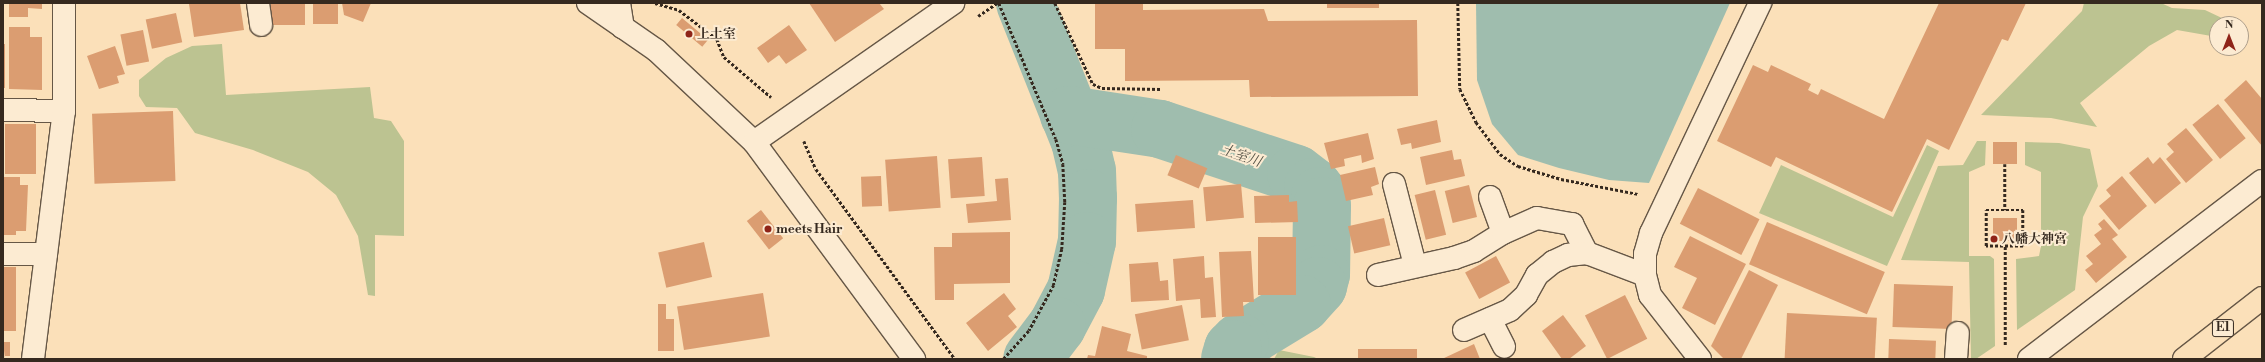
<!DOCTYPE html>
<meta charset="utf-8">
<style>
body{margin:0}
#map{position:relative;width:2265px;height:362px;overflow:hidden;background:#fbe0b9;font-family:"Libre Bodoni","Noto Serif JP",serif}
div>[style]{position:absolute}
.green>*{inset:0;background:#bcc391}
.water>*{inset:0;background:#9fbdae}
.river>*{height:58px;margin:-29px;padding:0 29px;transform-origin:29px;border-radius:29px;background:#9fbdae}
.building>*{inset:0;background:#db9d71;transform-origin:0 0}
.path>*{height:2.5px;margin-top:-1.25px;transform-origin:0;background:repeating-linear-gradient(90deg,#35291f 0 3px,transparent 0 5px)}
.roads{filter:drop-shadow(1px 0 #665746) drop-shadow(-1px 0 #665746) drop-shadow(0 1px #665746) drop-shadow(0 -1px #665746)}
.minor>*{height:22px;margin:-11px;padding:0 11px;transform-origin:11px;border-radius:11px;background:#fcebd2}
.highway>*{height:22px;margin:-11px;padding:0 11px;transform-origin:11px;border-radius:11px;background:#fbe0b9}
.dots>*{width:11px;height:11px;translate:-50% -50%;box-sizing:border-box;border:2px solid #fcebd2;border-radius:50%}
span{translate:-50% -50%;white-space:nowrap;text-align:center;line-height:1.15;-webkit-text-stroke:4px #fcebd2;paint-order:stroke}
.shield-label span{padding:1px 3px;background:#fcebd2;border:1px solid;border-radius:3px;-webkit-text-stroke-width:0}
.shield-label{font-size:12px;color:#35291f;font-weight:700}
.poi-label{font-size:13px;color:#35291f;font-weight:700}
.left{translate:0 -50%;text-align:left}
.water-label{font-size:14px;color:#504e43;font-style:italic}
.frame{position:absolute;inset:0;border:4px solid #35291f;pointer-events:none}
.north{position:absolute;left:2209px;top:16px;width:40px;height:40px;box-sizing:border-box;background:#fcebd2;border:1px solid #ac9d8a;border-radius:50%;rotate:0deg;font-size:11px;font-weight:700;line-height:16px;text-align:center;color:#35291f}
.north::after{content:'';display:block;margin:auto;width:14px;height:18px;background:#8f2418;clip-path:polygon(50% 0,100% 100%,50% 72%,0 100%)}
</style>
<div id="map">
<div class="green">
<div style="clip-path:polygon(2084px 3px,2161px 3px,2172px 8px,2205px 10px,2224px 19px,2223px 24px,2217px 24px,2217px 37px,2177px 30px,2149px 46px,2080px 103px,2097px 127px,2051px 118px,1981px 115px,2082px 11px)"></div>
<div style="clip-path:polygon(222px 44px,226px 95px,370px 87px,374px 118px,391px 121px,404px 141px,404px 236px,375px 235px,375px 296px,368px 295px,358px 236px,336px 195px,308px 172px,253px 150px,195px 133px,177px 108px,146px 107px,139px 96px,139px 80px,166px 58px,192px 46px)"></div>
<div style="clip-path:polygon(1977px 141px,1986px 141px,1985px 165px,1969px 172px,1969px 256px,1990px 256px,1994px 259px,1995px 346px,1976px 359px,1971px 359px,1969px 262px,1901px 260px,1938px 166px,1963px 165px)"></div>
<div style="clip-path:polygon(2025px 142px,2059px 143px,2090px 149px,2098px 186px,2083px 217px,2075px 290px,2017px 330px,2016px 259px,2039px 256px,2041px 246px,2041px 172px,2025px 165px)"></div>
<div style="clip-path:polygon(1927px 145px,1939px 151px,1887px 266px,1759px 213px,1781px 165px,1893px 217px)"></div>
<div style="clip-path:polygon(1279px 350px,1314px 357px,1318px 359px,1274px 359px)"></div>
</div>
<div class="water">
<div style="clip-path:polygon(1476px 3px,1730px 3px,1649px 183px,1609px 180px,1559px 168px,1518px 155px,1492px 124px,1477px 80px)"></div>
</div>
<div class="river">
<div style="left:1025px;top:3px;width:149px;rotate:68.3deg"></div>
<div style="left:1080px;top:141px;width:31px;rotate:77deg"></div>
<div style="left:1087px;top:171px;width:27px;rotate:88deg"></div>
<div style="left:1088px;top:198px;width:43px;rotate:91.3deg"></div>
<div style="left:1087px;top:241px;width:50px;rotate:102.7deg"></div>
<div style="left:1076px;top:290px;width:41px;rotate:117.8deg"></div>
<div style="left:1057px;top:326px;width:41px;rotate:127.1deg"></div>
<div style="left:1069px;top:115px;width:92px;rotate:8.7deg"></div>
<div style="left:1160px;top:129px;width:143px;rotate:18.3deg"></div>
<div style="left:1296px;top:174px;width:21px;rotate:37deg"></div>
<div style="left:1313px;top:187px;width:11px;rotate:52deg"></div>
<div style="left:1320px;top:196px;width:10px;rotate:79deg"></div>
<div style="left:1322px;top:206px;width:68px;rotate:90.8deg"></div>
<div style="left:1321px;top:274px;width:12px;rotate:104deg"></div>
<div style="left:1318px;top:286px;width:24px;rotate:132deg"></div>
<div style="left:1302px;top:304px;width:73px;rotate:148.5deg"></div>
<div style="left:1240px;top:342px;width:10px;rotate:135deg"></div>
<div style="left:1233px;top:349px;width:10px;rotate:107deg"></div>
</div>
<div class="building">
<div style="clip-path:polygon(9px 3px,42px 3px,42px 9px,28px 8px,28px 17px,9px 17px)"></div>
<div style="clip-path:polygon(240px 3px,244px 30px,194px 37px,189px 4px)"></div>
<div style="left:271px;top:3px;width:34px;height:22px"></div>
<div style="left:313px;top:3px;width:25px;height:21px"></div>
<div style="clip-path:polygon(342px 3px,371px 3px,363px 22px,344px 15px)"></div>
<div style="clip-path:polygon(809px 3px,879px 3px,884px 9px,835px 42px)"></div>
<div style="clip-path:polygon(1095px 3px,1143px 3px,1143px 10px,1264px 9px,1268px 21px,1417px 20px,1418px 96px,1250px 97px,1249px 80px,1125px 81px,1125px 49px,1095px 49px)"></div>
<div style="left:1327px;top:3px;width:52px;height:5px"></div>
<div style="clip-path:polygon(1939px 3px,2026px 3px,2008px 41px,2002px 39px,1949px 150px,1927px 139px,1892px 212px,1776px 157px,1771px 167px,1717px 141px,1753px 65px,1768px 72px,1771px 65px,1811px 84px,1808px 90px,1818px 95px,1821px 89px,1884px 119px)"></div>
<div style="left:176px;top:13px;width:30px;height:31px;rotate:78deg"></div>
<div style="left:682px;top:18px;width:34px;height:9px;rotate:40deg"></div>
<div style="clip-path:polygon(789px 25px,807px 50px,786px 64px,779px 55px,768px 63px,757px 48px)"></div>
<div style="clip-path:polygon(9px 27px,30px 27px,30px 37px,42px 37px,42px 90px,9px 89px)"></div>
<div style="left:143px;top:30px;width:32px;height:23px;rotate:79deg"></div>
<div style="left:3px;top:44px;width:2px;height:44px"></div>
<div style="clip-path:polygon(115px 46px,125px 74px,117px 76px,119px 83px,99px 89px,87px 56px)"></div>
<div style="clip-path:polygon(2246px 80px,2262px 99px,2262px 146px,2224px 100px)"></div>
<div style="left:2218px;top:104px;width:44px;height:33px;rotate:51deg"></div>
<div style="left:173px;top:111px;width:70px;height:81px;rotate:88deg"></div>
<div style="clip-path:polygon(1437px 120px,1441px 142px,1412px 149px,1411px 143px,1401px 145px,1397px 129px)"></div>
<div style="left:5px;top:124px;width:31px;height:50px"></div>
<div style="clip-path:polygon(2186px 128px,2213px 160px,2186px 183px,2166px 159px,2174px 152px,2167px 144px)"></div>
<div style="clip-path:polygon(1368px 133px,1374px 159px,1362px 163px,1361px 155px,1344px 159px,1345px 166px,1331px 169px,1324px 143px)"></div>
<div style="left:1993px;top:142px;width:24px;height:22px"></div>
<div style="clip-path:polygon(1452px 150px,1454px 160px,1461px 159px,1465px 176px,1426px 185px,1420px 157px)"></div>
<div style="left:1176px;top:155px;width:34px;height:22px;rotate:23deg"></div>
<div style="left:937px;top:156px;width:52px;height:52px;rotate:86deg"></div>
<div style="left:982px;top:157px;width:39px;height:34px;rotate:86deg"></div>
<div style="clip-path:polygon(2148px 157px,2153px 164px,2160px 157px,2181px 183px,2155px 204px,2129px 173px)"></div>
<div style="clip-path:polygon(1375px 167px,1379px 184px,1371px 187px,1373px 195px,1346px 201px,1340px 175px)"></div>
<div style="left:881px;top:176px;width:30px;height:20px;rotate:88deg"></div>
<div style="clip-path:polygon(2122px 176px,2147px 206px,2119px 230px,2099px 206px,2111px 196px,2106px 190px)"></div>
<div style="clip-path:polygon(3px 177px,20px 177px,20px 185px,28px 185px,26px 231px,16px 231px,16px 235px,3px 235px)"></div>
<div style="clip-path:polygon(1008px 178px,1011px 220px,968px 223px,966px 204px,997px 201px,995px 179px)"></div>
<div style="left:1241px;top:184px;width:34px;height:38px;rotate:85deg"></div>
<div style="left:1469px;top:185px;width:33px;height:25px;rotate:76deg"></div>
<div style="left:1698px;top:188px;width:69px;height:40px;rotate:27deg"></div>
<div style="left:1435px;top:190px;width:46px;height:21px;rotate:76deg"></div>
<div style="clip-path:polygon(1289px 195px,1289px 202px,1297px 201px,1298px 222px,1255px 223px,1254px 196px)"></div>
<div style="left:1193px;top:200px;width:28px;height:58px;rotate:86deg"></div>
<div style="left:761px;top:210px;width:36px;height:18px;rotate:52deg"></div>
<div style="left:1384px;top:218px;width:28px;height:37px;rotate:77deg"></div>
<div style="left:1993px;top:218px;width:24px;height:23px"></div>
<div style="clip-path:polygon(2104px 219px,2118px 235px,2112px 239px,2127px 257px,2096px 283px,2085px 270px,2093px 264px,2086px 256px,2101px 244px,2094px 235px,2102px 229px,2098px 224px)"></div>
<div style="left:1767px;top:222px;width:128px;height:46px;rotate:23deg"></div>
<div style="clip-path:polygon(1010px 232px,1010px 283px,954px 284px,954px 300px,935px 300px,934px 247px,952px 247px,952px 233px)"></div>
<div style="clip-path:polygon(1690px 236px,1746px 264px,1715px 325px,1682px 308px,1697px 278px,1674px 267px)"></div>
<div style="left:1258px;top:237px;width:38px;height:58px"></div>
<div style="left:704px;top:242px;width:36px;height:47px;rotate:77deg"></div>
<div style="clip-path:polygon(1251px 251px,1254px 302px,1243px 302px,1244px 316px,1222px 317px,1219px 252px)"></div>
<div style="clip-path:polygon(1204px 256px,1205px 278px,1213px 277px,1216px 317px,1201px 318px,1200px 299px,1176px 301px,1173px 259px)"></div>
<div style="left:1496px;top:256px;width:30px;height:35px;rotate:62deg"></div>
<div style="clip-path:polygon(1158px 262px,1160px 281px,1168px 280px,1169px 300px,1131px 302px,1129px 264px)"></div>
<div style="left:3px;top:267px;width:13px;height:64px"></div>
<div style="clip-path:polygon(1749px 270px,1778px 285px,1741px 359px,1724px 359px,1711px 346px)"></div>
<div style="left:1894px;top:284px;width:59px;height:43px;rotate:2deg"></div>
<div style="left:763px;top:293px;width:44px;height:87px;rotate:81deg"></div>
<div style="clip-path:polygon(1004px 293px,1016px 309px,1008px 316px,1017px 327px,988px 351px,966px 323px)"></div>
<div style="left:1625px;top:295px;width:49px;height:45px;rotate:63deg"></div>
<div style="clip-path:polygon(658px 304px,666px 304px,666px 319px,674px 319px,674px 351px,658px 351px)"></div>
<div style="left:1182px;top:305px;width:36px;height:48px;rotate:79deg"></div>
<div style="left:1787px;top:313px;width:90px;height:46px;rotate:3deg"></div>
<div style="clip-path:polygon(1563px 315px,1586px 346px,1569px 359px,1562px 359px,1542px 331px)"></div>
<div style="clip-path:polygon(1102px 326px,1131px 334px,1127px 351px,1147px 356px,1147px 359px,1087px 359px,1088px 355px,1095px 356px)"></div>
<div style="left:1889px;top:339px;width:47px;height:20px;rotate:2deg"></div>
<div style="clip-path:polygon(3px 342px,10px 342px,10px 356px,5px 356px,5px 359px)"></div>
<div style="clip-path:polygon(1474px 344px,1480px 359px,1442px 359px)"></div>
<div style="left:1358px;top:349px;width:59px;height:10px"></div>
</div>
<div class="path">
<div style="left:655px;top:3px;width:25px;rotate:16deg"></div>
<div style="left:679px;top:10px;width:48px;rotate:37.3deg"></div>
<div style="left:717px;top:39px;width:19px;rotate:69deg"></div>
<div style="left:724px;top:57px;width:62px;rotate:40.4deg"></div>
<div style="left:999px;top:3px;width:147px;rotate:67.3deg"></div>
<div style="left:1056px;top:139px;width:26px;rotate:74deg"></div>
<div style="left:1063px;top:164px;width:38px;rotate:87deg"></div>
<div style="left:1065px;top:202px;width:47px;rotate:93.7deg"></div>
<div style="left:1062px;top:249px;width:37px;rotate:103deg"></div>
<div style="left:1054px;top:285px;width:52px;rotate:118.5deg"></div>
<div style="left:1029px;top:331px;width:38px;rotate:132deg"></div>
<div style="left:1055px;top:3px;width:89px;rotate:64.9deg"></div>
<div style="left:1093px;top:84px;width:10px;rotate:24deg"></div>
<div style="left:1102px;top:88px;width:59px;rotate:1deg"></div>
<div style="left:1458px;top:3px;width:86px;rotate:88.7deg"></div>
<div style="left:1460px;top:89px;width:37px;rotate:64deg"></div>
<div style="left:1476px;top:122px;width:40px;rotate:53deg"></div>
<div style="left:1500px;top:154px;width:22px;rotate:34deg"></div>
<div style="left:1518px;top:166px;width:45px;rotate:16.8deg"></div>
<div style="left:1561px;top:179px;width:78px;rotate:11deg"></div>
<div style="left:978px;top:16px;width:23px;rotate:-34deg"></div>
<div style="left:804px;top:141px;width:30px;rotate:67deg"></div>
<div style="left:816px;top:169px;width:235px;rotate:53.8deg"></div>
<div style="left:2005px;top:164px;width:46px;rotate:90deg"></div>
<div style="left:1986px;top:210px;width:37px"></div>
<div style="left:2023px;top:210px;width:36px;rotate:90deg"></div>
<div style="left:2023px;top:246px;width:37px;rotate:180deg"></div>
<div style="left:1986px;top:246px;width:36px;rotate:-90deg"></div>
<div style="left:2005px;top:345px;width:99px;rotate:-90deg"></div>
</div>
<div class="roads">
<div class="minor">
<div style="left:258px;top:3px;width:22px;rotate:82deg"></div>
<div style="left:588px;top:3px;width:83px;rotate:34.7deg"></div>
<div style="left:656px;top:50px;width:134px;rotate:43.2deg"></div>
<div style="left:754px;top:142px;width:270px;rotate:53.6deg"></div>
<div style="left:619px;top:3px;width:25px;rotate:81deg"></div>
<div style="left:3px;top:110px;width:61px;rotate:0.9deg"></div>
<div style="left:754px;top:142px;width:243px;rotate:-34.9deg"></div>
<div style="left:1394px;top:184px;width:84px;rotate:75.5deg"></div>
<div style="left:1490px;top:197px;width:38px;rotate:70deg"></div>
<div style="left:3px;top:254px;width:43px"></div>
<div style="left:1378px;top:275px;width:78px;rotate:-12.6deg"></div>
<div style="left:1454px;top:258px;width:21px;rotate:-19deg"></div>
<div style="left:1474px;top:251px;width:34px;rotate:-32deg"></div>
<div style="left:1503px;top:233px;width:37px;rotate:-24deg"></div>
<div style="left:1537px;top:218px;width:36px;rotate:10deg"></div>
<div style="left:1572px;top:224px;width:33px;rotate:63deg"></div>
<div style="left:1587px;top:253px;width:62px;rotate:20.8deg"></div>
<div style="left:1490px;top:319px;width:31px;rotate:63deg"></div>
<div style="left:1464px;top:330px;width:50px;rotate:-23.5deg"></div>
<div style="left:1510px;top:310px;width:22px;rotate:-43deg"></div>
<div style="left:1526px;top:295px;width:23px;rotate:-61deg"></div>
<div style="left:1537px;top:275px;width:21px;rotate:-39deg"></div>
<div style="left:1553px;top:262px;width:17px;rotate:-25deg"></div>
<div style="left:1568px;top:255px;width:19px;rotate:-6deg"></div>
<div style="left:33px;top:359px;width:250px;rotate:-82.9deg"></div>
<div style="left:64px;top:111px;width:108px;rotate:-90deg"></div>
<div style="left:1700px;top:359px;width:81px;rotate:-128deg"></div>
<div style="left:1650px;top:295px;width:21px;rotate:-104deg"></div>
<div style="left:1645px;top:275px;width:21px;rotate:-90deg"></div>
<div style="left:1645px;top:254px;width:22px;rotate:-74deg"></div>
<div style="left:1651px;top:233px;width:255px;rotate:-64.6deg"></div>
<div style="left:1956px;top:359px;width:26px;rotate:-86deg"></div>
<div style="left:2029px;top:359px;width:293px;rotate:-37.4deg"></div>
</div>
<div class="highway">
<div style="left:2184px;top:359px;width:99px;rotate:-38deg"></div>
</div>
</div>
<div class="dots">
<div style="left:689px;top:34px;background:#8f2418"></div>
<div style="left:768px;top:229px;background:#8f2418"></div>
<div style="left:1994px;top:239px;background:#8f2418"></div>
</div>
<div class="shield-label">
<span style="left:2223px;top:328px">E1</span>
</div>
<div class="poi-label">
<span class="left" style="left:697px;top:34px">上土室</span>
<span class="left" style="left:776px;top:229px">meets Hair</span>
<span class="left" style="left:2002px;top:239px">八幡大神宮</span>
</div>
<div class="water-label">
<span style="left:1241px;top:156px;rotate:19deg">土室川</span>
</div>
<div class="frame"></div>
<div class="north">N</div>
</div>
